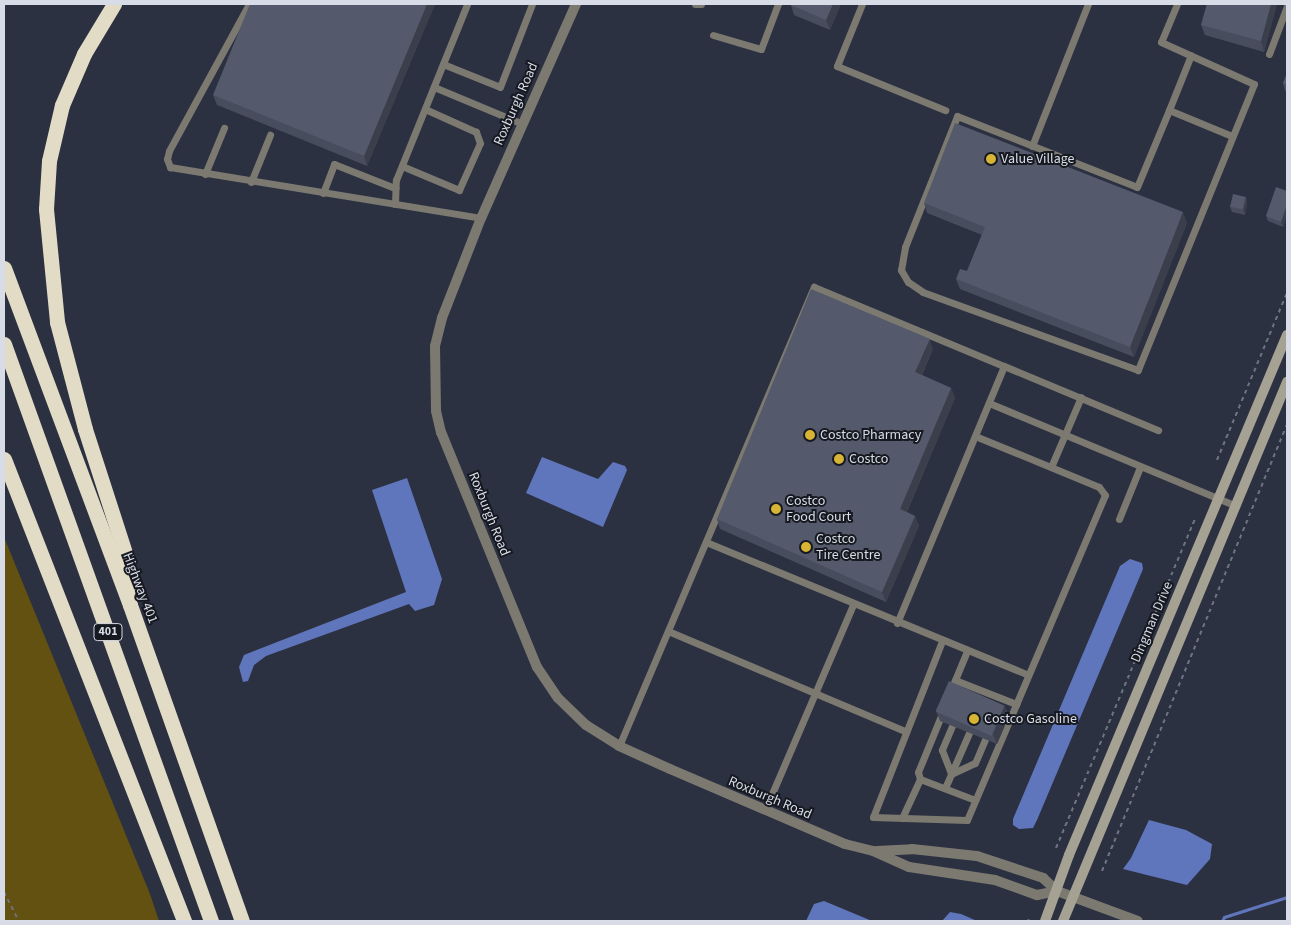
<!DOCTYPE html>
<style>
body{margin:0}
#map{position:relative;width:1291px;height:925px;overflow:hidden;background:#2c3142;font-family:"Source Sans 3",sans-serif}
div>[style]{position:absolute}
.green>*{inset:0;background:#635112}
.water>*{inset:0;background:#6076bc}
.stream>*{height:3px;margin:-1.5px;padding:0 1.5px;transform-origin:1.5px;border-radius:1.5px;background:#6076bc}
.path>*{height:2px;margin-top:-1px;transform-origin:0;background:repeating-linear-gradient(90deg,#6e7381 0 4px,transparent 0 8px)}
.service>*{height:7px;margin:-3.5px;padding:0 3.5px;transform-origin:3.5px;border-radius:3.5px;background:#7c7970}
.minor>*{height:10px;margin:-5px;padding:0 5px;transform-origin:5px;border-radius:5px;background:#7c7970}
.tertiary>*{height:10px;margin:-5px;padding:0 5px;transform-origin:5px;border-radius:5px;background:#7c7970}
.secondary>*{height:10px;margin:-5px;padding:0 5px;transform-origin:5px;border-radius:5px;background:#a5a193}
.motorway>*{height:15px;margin:-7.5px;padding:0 7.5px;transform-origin:7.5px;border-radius:7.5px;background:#e2dbc5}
.wall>*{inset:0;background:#484d5d}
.shaded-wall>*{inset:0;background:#3b3f4c}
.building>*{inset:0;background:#545a6c;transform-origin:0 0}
.dots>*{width:14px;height:14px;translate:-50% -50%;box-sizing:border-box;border:2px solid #171921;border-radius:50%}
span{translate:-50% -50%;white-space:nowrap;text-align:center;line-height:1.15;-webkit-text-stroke:4px #171921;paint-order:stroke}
.shield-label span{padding:1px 4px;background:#171921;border:1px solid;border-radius:4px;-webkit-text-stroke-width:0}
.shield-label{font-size:12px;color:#d8dce6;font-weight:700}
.street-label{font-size:14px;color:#d8dce6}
.poi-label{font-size:14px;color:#d8dce6}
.left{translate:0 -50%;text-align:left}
.frame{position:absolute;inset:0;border:5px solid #d8dce6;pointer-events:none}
</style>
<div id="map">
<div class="green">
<div style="clip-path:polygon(4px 537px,150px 894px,159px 921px,4px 921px)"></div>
</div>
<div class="water">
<div style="clip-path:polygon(542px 457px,598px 479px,613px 462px,625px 466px,627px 470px,603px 527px,526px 493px)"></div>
<div style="clip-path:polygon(407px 478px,442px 579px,434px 605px,415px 611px,409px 604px,266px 656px,254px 665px,248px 681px,243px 682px,239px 667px,244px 655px,406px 592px,372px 490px)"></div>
<div style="clip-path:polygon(1130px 559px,1142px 563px,1143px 569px,1037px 820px,1033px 828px,1019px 829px,1013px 825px,1013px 819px,1120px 566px)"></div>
<div style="clip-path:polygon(1149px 820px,1186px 830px,1212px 844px,1210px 859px,1187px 885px,1123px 869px,1131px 858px)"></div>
<div style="clip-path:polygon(824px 901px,872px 921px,806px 921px,814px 904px)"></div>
<div style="clip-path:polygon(950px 912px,961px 914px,977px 921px,942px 921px)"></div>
</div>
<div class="stream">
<div style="left:1222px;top:921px;width:4px;rotate:-63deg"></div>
<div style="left:1224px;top:917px;width:66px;rotate:-17.6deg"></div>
</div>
<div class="path">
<div style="left:1217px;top:460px;width:181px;rotate:-67.3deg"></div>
<div style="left:1056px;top:848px;width:357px;rotate:-67.1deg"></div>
<div style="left:1102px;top:871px;width:483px;rotate:-67.5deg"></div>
<div style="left:4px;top:892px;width:33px;rotate:63deg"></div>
<div style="left:1028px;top:921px;width:2px;rotate:-63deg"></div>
<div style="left:1080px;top:921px;width:1px;rotate:-45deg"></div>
</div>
<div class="service">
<div style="left:249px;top:4px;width:167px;rotate:118.6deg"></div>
<div style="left:169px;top:151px;width:8px;rotate:104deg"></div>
<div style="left:167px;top:159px;width:9px;rotate:69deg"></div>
<div style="left:170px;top:167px;width:315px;rotate:9.3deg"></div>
<div style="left:695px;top:4px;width:6px"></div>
<div style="left:862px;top:4px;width:67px;rotate:112deg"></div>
<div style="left:837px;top:66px;width:117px;rotate:22.2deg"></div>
<div style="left:1177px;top:4px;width:41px;rotate:112.8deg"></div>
<div style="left:1161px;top:42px;width:102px;rotate:24.3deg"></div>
<div style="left:1254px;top:84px;width:309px;rotate:112.1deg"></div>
<div style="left:1138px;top:370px;width:229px;rotate:-160.1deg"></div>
<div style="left:923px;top:292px;width:18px;rotate:-146deg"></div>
<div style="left:908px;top:282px;width:14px;rotate:-120deg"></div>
<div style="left:901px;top:270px;width:23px;rotate:-80deg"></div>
<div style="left:905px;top:247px;width:141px;rotate:-68.3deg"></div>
<div style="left:957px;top:116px;width:193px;rotate:21.5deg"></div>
<div style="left:1137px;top:187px;width:83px;rotate:-67.4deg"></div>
<div style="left:1169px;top:110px;width:68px;rotate:22.4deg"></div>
<div style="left:713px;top:35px;width:50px;rotate:16.3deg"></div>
<div style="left:761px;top:49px;width:48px;rotate:-69.3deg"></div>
<div style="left:1269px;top:54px;width:51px;rotate:-69.4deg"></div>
<div style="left:443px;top:64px;width:61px;rotate:22deg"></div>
<div style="left:500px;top:87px;width:89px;rotate:-68.9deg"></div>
<div style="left:434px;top:87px;width:96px;rotate:22.6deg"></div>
<div style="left:1169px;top:110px;width:59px;rotate:-68.2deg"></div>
<div style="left:1032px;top:146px;width:153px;rotate:-68.5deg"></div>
<div style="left:402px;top:166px;width:62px;rotate:22.8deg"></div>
<div style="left:459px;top:190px;width:51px;rotate:-65.9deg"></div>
<div style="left:480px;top:143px;width:12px;rotate:-110deg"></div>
<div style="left:476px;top:132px;width:56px;rotate:-155.7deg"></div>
<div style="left:205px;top:174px;width:50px;rotate:-67.6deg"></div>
<div style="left:251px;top:182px;width:51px;rotate:-68deg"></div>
<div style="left:323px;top:193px;width:31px;rotate:-69deg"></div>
<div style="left:334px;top:164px;width:66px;rotate:21.5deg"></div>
<div style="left:395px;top:204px;width:24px;rotate:-88deg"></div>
<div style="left:396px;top:180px;width:190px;rotate:-68deg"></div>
<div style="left:989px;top:403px;width:268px;rotate:22.6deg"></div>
<div style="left:1051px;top:467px;width:76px;rotate:-66.8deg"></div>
<div style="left:1119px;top:519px;width:56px;rotate:-68deg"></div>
<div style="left:706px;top:542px;width:348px;rotate:22.4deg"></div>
<div style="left:897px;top:623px;width:278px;rotate:-67.4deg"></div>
<div style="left:1004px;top:366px;width:167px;rotate:22.6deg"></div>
<div style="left:668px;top:631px;width:257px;rotate:22.9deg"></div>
<div style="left:942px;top:641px;width:189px;rotate:111.4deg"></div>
<div style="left:873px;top:817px;width:94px;rotate:1.8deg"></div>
<div style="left:967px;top:820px;width:353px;rotate:-67deg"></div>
<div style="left:1105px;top:495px;width:10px;rotate:-127deg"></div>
<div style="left:1099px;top:487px;width:134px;rotate:-157.6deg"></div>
<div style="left:955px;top:680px;width:66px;rotate:21.5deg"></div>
<div style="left:950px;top:692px;width:44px;rotate:-67.5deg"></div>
<div style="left:952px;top:726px;width:26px;rotate:113deg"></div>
<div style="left:942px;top:750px;width:26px;rotate:69deg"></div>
<div style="left:951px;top:774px;width:26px;rotate:-25deg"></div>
<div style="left:975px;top:763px;width:26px;rotate:-67deg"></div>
<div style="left:619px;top:746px;width:499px;rotate:-67deg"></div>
<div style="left:814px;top:287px;width:206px;rotate:22.6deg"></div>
<div style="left:920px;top:779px;width:59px;rotate:20.9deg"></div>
<div style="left:945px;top:788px;width:60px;rotate:-66.4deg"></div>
<div style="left:765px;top:810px;width:223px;rotate:-66.8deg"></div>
<div style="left:902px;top:818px;width:43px;rotate:-65.2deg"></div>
<div style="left:920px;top:779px;width:7px;rotate:-106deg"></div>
<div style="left:918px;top:772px;width:66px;rotate:-67.7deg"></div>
</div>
<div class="minor">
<div style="left:1057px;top:891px;width:86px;rotate:20.3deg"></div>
</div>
<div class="tertiary">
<div style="left:576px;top:4px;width:234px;rotate:113.9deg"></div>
<div style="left:481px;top:218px;width:107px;rotate:111.3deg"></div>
<div style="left:442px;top:318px;width:29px;rotate:104deg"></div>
<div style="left:435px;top:346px;width:65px;rotate:89.1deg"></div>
<div style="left:436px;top:411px;width:22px;rotate:77deg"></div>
<div style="left:441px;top:432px;width:254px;rotate:67.8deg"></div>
<div style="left:537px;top:667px;width:37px;rotate:56deg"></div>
<div style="left:558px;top:698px;width:39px;rotate:44deg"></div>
<div style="left:586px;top:725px;width:39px;rotate:32deg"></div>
<div style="left:619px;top:746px;width:56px;rotate:24.3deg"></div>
<div style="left:670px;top:769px;width:190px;rotate:23.2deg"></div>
<div style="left:845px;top:844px;width:29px;rotate:14deg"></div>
<div style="left:873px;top:851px;width:39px;rotate:24deg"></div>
<div style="left:909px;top:867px;width:87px;rotate:8.6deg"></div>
<div style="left:995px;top:880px;width:45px;rotate:19.7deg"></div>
<div style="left:1037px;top:895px;width:20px;rotate:-11deg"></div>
<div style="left:877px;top:851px;width:35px;rotate:-3deg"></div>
<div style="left:912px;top:849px;width:65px;rotate:6.1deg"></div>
<div style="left:977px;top:856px;width:70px;rotate:18.4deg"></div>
<div style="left:1043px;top:878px;width:19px;rotate:43deg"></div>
</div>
<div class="secondary">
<div style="left:1045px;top:921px;width:70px;rotate:-70deg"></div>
<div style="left:1069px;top:855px;width:564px;rotate:-67.26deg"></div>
<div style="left:1063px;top:921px;width:584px;rotate:-67.43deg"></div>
</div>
<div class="motorway">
<div style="left:114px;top:4px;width:58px;rotate:121deg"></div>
<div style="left:84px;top:54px;width:56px;rotate:113.3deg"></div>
<div style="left:62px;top:105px;width:57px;rotate:103.1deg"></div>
<div style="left:49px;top:161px;width:48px;rotate:93.6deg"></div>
<div style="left:46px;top:209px;width:114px;rotate:84.4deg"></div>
<div style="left:57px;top:322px;width:111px;rotate:75.3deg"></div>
<div style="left:85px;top:429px;width:133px;rotate:72.1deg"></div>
<div style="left:126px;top:556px;width:33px;rotate:85deg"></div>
<div style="left:4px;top:268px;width:360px;rotate:69.5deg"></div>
<div style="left:130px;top:605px;width:335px;rotate:70.5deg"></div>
<div style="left:4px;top:344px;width:613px;rotate:70.26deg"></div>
<div style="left:4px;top:459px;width:496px;rotate:68.7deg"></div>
</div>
<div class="wall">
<div style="clip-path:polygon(435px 4px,367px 166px,217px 105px,213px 95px)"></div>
<div style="clip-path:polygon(841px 4px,830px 30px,794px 15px,791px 5px)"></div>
<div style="clip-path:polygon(1207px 4px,1277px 4px,1264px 52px,1205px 35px,1201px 25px)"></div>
<div style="clip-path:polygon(1287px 73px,1287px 92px,1285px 91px,1283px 83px)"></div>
<div style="clip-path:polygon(1287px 191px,1283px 227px,1268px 221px,1266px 216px)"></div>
<div style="clip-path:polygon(1246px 197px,1247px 202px,1245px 215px,1232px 212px,1230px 207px)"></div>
<div style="clip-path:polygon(924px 203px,1187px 223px,1134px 357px,960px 289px,956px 279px,967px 271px,982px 235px,927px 213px)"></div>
<div style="clip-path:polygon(933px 349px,922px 375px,951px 388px,955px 398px,907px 512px,915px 516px,919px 526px,886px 602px,720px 529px,717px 519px)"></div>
<div style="clip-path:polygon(936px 711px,1009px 716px,997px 744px,940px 721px)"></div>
</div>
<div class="shaded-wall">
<div style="clip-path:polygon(427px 4px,435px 4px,367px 166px,364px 156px)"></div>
<div style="clip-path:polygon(833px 4px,841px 4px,830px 30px,826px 20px)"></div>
<div style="clip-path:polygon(1271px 4px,1277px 4px,1264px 52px,1261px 41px)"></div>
<div style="clip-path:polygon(1246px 197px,1247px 202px,1245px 215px,1243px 210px)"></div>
<div style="clip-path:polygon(1287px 205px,1287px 216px,1283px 227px,1281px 222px)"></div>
<div style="clip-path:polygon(1183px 212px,1187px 223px,1134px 357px,1130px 347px)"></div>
<div style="clip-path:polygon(930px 339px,933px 349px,918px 382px,915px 372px)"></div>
<div style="clip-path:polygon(951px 388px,955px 398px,903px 520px,900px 509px)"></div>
<div style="clip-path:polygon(915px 516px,919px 526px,886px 602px,882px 592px)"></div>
<div style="clip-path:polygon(1005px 706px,1009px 716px,997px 744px,993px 734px)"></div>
</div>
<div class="building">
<div style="clip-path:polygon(250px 4px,427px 4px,364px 156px,213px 95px)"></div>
<div style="clip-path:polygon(791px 4px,833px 4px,826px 20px,791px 5px)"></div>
<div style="clip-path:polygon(1207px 4px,1271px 4px,1261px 41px,1201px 25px)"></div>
<div style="clip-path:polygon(1287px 73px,1287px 85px,1283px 83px)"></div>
<div style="clip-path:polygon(955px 123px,1183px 212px,1130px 347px,956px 279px,960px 269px,967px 271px,985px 227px,924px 203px)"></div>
<div style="clip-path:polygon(1276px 187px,1287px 191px,1287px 205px,1281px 222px,1266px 216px)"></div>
<div style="left:1233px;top:194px;width:13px;height:13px;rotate:13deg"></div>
<div style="clip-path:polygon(811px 289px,930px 339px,915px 372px,951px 388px,900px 509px,915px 516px,882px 592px,717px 519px)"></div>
<div style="left:949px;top:681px;width:61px;height:33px;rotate:24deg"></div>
</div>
<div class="dots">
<div style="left:991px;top:159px;background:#d8b434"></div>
<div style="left:810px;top:435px;background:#d8b434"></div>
<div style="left:839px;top:459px;background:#d8b434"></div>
<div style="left:776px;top:509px;background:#d8b434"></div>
<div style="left:806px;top:547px;background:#d8b434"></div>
<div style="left:974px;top:719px;background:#d8b434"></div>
</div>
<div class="shield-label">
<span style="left:108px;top:632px">401</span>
</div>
<div class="street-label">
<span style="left:516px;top:104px;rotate:-66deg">Roxburgh Road</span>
<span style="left:489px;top:514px;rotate:68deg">Roxburgh Road</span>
<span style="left:140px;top:588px;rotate:69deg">Highway 401</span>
<span style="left:1152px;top:622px;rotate:-67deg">Dingman Drive</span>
<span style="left:770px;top:798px;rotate:23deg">Roxburgh Road</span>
</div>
<div class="poi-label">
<span class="left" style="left:1001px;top:159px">Value Village</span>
<span class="left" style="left:820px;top:435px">Costco Pharmacy</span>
<span class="left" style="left:849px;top:459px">Costco</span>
<span class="left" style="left:786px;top:509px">Costco<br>Food Court</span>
<span class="left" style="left:816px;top:547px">Costco<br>Tire Centre</span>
<span class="left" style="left:984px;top:719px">Costco Gasoline</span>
</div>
<div class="frame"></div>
</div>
